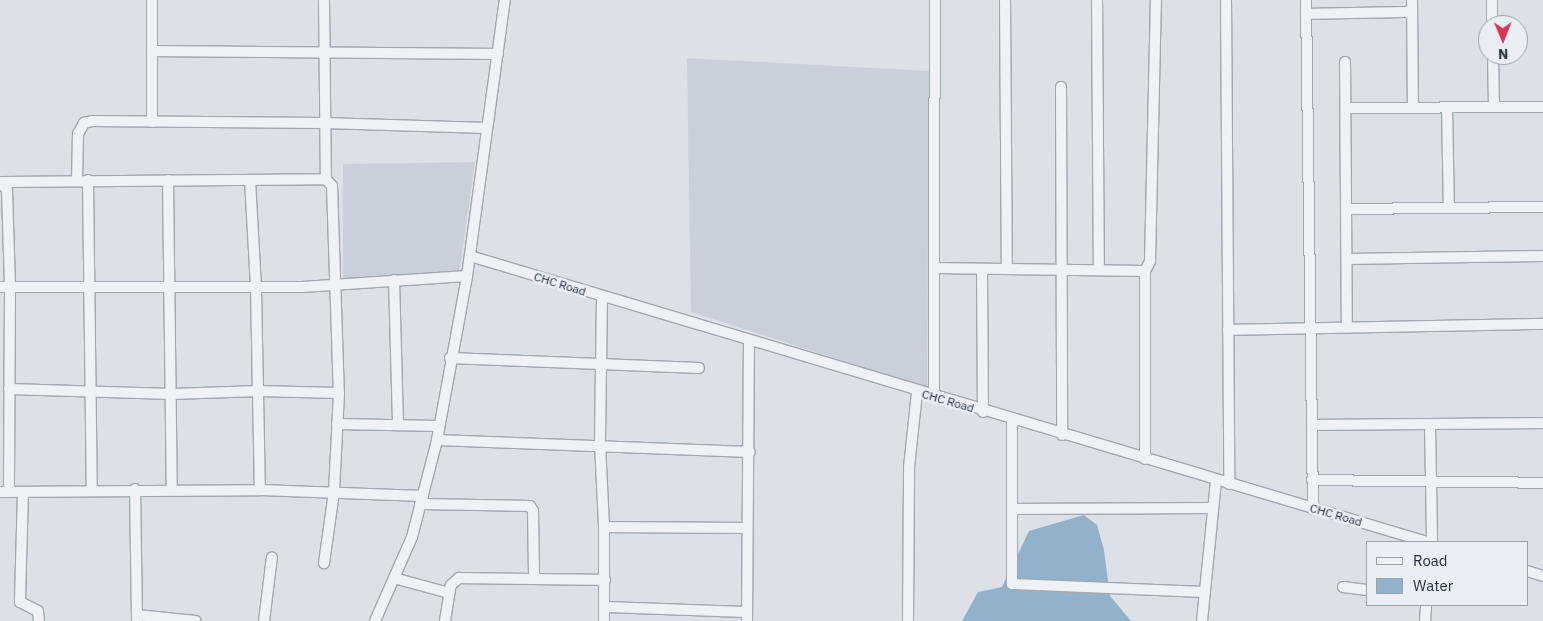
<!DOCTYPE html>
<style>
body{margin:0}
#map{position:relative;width:1543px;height:621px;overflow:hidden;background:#dbe1e7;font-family:"IBM Plex Sans",sans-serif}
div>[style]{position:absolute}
.built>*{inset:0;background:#c9d0d9}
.water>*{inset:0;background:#92b2cb}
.roads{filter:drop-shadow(1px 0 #a0a8b1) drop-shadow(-1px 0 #a0a8b1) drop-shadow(0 1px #a0a8b1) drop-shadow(0 -1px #a0a8b1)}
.street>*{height:10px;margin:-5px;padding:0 5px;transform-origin:5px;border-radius:5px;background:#eef1f5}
span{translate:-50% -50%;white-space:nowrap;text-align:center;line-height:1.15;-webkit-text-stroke:5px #eaeff5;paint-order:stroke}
.street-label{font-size:12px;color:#242f3e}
.legend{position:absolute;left:1366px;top:541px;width:162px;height:65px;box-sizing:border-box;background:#eaeff5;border:1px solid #9ba2ac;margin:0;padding:6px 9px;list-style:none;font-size:15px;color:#242f3e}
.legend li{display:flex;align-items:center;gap:10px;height:25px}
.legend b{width:25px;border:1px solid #9ba2ac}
.north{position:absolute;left:1478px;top:15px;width:50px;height:50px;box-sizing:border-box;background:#eaeff5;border:1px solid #9ba2ac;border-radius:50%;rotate:179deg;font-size:14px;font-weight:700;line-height:20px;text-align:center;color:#242f3e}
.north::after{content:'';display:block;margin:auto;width:18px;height:22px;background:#d83359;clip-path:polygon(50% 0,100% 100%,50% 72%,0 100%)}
</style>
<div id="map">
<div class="built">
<div style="clip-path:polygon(687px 58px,929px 71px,927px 388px,691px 312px)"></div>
<div style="clip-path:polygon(475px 162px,459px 274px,343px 279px,343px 164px)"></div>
</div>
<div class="water">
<div style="clip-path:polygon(1084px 515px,1097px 525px,1104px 550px,1110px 596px,1131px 621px,962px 621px,978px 592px,1002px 587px,1029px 531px)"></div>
</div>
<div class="roads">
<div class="street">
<div style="left:324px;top:0;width:179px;rotate:89.4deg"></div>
<div style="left:1005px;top:0;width:269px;rotate:89.6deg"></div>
<div style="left:1097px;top:0;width:270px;rotate:89.6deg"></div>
<div style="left:1226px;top:0;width:484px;rotate:89.6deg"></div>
<div style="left:1306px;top:0;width:509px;rotate:89.21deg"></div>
<div style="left:1412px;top:0;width:108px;rotate:89.5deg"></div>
<div style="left:1492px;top:0;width:25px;rotate:90deg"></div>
<div style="left:1306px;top:14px;width:106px;rotate:-1.1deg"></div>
<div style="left:152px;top:51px;width:346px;rotate:0.5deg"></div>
<div style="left:1493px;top:55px;width:52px;rotate:88.9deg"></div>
<div style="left:1345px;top:62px;width:265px;rotate:89.6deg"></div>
<div style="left:1061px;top:87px;width:348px;rotate:89.8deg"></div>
<div style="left:1346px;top:108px;width:197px;rotate:-0.3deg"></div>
<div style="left:1447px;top:108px;width:100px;rotate:88.9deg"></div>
<div style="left:152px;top:122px;width:122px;rotate:-90deg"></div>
<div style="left:88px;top:180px;width:310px;rotate:89.3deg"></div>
<div style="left:168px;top:180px;width:310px;rotate:89.3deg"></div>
<div style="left:250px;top:180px;width:108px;rotate:86.8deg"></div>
<div style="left:256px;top:288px;width:202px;rotate:88.9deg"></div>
<div style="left:77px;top:181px;width:47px;rotate:-88.8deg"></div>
<div style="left:78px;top:134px;width:13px;rotate:-61deg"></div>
<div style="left:84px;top:123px;width:8px;rotate:-14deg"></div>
<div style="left:92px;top:121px;width:232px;rotate:0.5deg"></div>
<div style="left:324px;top:123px;width:163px;rotate:1.8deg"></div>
<div style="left:0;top:182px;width:11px;rotate:49deg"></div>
<div style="left:7px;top:190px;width:97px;rotate:88.2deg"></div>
<div style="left:10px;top:287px;width:205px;rotate:90.3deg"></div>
<div style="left:2px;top:182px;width:324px;rotate:-0.5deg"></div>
<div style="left:326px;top:179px;width:9px;rotate:49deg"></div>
<div style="left:332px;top:186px;width:207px;rotate:88.1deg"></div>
<div style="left:339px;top:393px;width:99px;rotate:92.9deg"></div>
<div style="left:334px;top:492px;width:72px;rotate:98deg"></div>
<div style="left:1346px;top:209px;width:197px;rotate:-0.6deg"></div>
<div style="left:470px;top:256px;width:999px;rotate:16.64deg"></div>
<div style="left:1347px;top:259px;width:196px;rotate:-0.9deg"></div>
<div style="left:934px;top:268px;width:211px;rotate:0.8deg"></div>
<div style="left:1145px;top:271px;width:11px;rotate:-63deg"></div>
<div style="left:1150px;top:261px;width:261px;rotate:-88.7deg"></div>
<div style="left:982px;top:269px;width:143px;rotate:89.6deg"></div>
<div style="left:1145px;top:271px;width:188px;rotate:90deg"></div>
<div style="left:394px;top:280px;width:144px;rotate:88.4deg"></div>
<div style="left:0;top:287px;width:302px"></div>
<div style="left:302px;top:287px;width:165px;rotate:-3.8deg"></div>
<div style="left:602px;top:296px;width:148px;rotate:90.8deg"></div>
<div style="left:600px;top:444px;width:83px;rotate:87.2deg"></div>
<div style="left:604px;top:527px;width:94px;rotate:90deg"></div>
<div style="left:1228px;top:330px;width:315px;rotate:-1.1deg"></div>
<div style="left:450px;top:358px;width:249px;rotate:2.3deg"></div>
<div style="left:9px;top:389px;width:163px;rotate:1.8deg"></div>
<div style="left:172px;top:394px;width:86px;rotate:-2deg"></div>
<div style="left:258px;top:391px;width:81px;rotate:1.4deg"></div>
<div style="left:934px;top:397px;width:397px;rotate:-89.9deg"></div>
<div style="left:1012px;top:420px;width:164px;rotate:90deg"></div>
<div style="left:1012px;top:584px;width:193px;rotate:2.4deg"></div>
<div style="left:337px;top:424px;width:102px;rotate:1.1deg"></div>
<div style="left:1430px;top:424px;width:118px;rotate:89deg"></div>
<div style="left:1312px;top:425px;width:231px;rotate:-0.5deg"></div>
<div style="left:437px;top:440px;width:313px;rotate:2.2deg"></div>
<div style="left:1312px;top:480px;width:231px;rotate:0.7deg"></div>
<div style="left:135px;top:489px;width:132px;rotate:89.1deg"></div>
<div style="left:0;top:492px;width:260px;rotate:-0.4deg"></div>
<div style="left:260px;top:490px;width:163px;rotate:2.1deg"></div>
<div style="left:23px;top:492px;width:110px;rotate:91.6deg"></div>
<div style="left:20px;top:602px;width:20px;rotate:27deg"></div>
<div style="left:38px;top:611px;width:10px;rotate:84deg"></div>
<div style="left:420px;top:504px;width:110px;rotate:1deg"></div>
<div style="left:530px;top:506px;width:6px;rotate:59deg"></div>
<div style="left:533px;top:511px;width:67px;rotate:89.1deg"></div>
<div style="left:1012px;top:509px;width:201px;rotate:-0.3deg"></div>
<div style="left:604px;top:527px;width:142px;rotate:0.4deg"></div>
<div style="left:1527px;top:571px;width:17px;rotate:17deg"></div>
<div style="left:394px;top:578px;width:57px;rotate:15.3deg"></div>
<div style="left:1343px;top:587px;width:24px;rotate:7deg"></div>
<div style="left:605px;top:607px;width:142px;rotate:2deg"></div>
<div style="left:137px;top:615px;width:59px;rotate:5.8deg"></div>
<div style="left:264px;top:621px;width:64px;rotate:-82.9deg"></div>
<div style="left:375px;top:621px;width:92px;rotate:-66.2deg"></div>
<div style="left:412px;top:537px;width:100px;rotate:-75.5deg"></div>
<div style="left:437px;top:440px;width:167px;rotate:-79.6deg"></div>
<div style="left:467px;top:276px;width:279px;rotate:-82.2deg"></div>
<div style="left:445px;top:621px;width:36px;rotate:-81deg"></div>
<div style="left:451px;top:585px;width:11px;rotate:-41deg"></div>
<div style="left:459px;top:578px;width:146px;rotate:0.8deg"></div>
<div style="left:747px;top:621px;width:280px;rotate:-89.6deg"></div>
<div style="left:908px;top:621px;width:154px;rotate:-89.6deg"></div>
<div style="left:909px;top:467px;width:75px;rotate:-83.9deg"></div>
<div style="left:1202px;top:621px;width:142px;rotate:-84.3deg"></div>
<div style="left:1425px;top:621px;width:16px;rotate:-86deg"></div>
</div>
</div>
<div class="street-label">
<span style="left:560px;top:284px;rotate:17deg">CHC Road</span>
<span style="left:948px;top:401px;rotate:16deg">CHC Road</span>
<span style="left:1336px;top:515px;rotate:16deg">CHC Road</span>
</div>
<ul class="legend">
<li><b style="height:6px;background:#eef1f5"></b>Road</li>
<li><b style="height:14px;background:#92b2cb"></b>Water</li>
</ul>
<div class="north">N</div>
</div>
